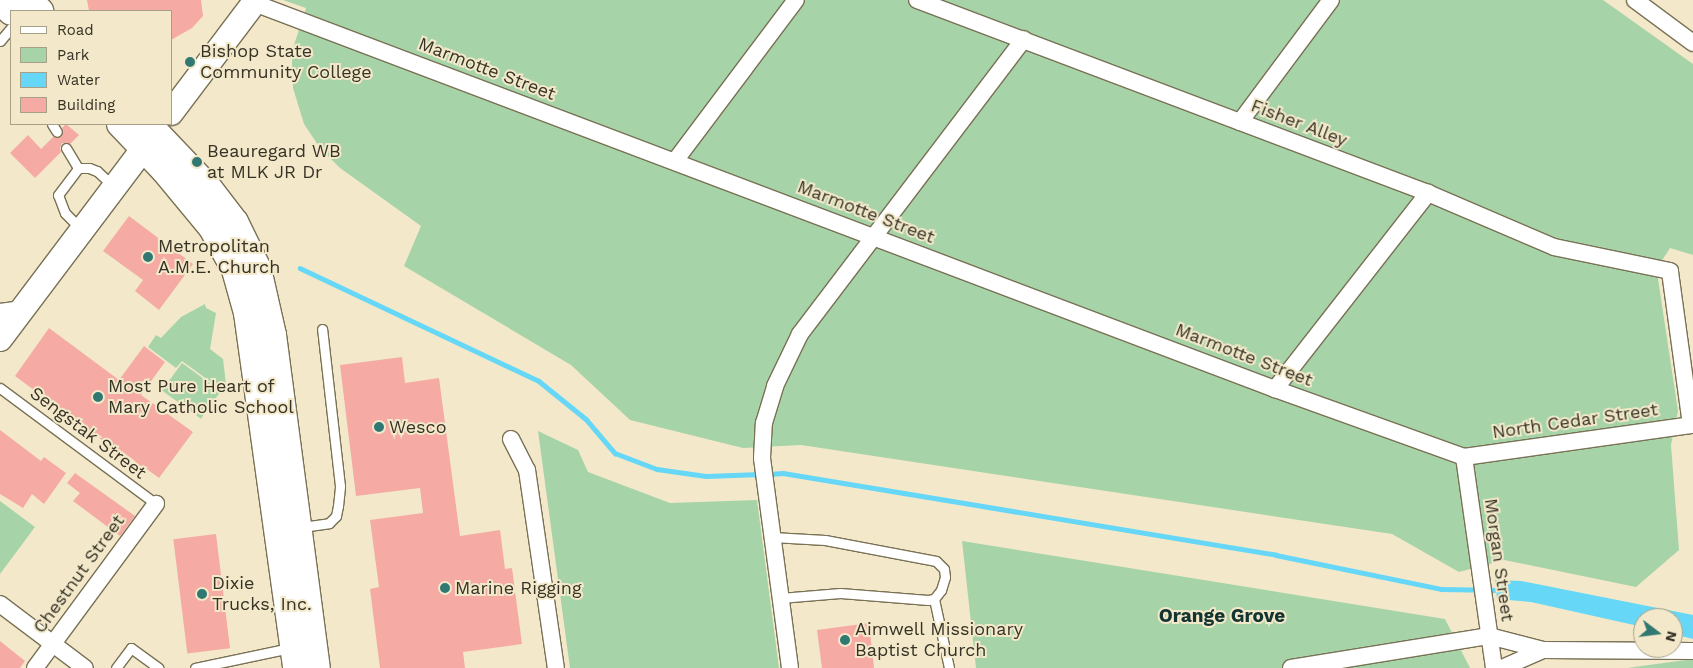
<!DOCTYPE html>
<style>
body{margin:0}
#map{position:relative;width:1693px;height:668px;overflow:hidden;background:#f3e9ca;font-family:"Work Sans",sans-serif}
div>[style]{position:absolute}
.green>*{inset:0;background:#a7d3a9;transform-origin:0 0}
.water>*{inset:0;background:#66d7f6}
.stream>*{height:4.5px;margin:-2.25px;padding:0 2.25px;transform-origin:2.25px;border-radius:2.25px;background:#66d7f6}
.building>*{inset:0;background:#f5aba3;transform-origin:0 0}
.roads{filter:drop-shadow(1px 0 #797155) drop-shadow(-1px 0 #797155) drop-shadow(0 1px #797155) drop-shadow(0 -1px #797155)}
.lane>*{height:9px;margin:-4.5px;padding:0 4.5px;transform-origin:4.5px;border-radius:4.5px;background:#fff}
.street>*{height:16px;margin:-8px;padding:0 8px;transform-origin:8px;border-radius:8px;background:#fff}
.secondary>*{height:24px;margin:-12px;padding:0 12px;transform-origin:12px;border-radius:12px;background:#fff}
.primary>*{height:26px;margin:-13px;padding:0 13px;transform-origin:13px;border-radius:13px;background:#fff}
.dots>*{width:14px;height:14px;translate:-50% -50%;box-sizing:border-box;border:2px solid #f3e9ca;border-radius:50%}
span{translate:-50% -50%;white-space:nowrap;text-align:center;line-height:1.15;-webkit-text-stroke:4px #f3e9ca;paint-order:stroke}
.poi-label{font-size:18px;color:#363226}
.left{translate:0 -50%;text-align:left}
.street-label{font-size:18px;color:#363226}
.neighbourhood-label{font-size:19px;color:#133532;font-weight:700}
.legend{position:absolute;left:10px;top:10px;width:162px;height:115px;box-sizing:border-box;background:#f3e9ca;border:1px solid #a7a088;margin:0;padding:6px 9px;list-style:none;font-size:15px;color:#363226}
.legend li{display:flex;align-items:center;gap:10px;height:25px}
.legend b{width:25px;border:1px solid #a7a088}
.north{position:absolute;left:1633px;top:608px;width:50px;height:50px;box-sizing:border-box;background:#f3e9ca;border:1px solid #a7a088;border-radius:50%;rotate:105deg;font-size:14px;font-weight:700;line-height:20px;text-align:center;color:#363226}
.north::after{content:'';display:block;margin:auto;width:18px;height:22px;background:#307871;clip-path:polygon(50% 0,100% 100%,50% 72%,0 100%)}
</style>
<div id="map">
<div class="green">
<div style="clip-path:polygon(283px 0,1603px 0,1693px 64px,1693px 255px,1670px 248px,1661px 262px,1658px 279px,1678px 411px,1671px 445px,1679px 550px,1636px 587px,1504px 560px,1459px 572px,1392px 534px,801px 445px,743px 448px,630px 420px,571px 365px,404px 266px,421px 226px,340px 168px,320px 148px,304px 124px,293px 88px,292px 62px,294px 45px,306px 8px)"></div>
<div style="clip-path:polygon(205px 304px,206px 308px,216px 313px,210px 349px,223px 359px,226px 384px,222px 390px,182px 361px,176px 368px,148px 347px,156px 335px,161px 338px,181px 317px)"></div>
<div style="left:182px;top:363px;width:48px;height:34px;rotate:36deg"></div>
<div style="clip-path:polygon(538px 431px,578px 450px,588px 472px,670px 503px,757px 500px,779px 668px,570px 668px)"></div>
<div style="clip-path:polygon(0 501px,35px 527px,0 574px)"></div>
<div style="clip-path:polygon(962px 541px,1445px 619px,1470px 668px,976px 668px)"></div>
<div style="clip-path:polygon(1693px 659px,1693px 668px,1627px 668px)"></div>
</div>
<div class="water">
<div style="clip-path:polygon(1495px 580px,1521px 581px,1693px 615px,1693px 639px,1673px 634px,1673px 618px,1643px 618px,1643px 627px,1531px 602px,1497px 599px)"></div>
</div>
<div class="stream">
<div style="left:300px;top:268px;width:264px;rotate:25.3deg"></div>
<div style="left:539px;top:381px;width:60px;rotate:39deg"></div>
<div style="left:586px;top:419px;width:45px;rotate:49.5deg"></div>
<div style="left:615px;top:453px;width:45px;rotate:20.9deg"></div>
<div style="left:657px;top:469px;width:49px;rotate:8.1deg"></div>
<div style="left:706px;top:476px;width:55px;rotate:-2.1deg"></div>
<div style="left:768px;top:474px;width:15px;rotate:-4deg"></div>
<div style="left:783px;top:473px;width:500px;rotate:9.4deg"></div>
<div style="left:1276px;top:555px;width:168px;rotate:11.6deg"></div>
<div style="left:1441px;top:589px;width:59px;rotate:1deg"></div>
</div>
<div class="building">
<div style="clip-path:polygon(87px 0,201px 0,203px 16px,192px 28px,171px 40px,171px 11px,89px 11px)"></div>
<div style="clip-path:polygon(66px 124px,79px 135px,70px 144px,62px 143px,60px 148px,61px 152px,35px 178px,10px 153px,28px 135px,41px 149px,53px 137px,61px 137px,63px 132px,62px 128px)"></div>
<div style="clip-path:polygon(129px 216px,193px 264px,159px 310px,135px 291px,143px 280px,103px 251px)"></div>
<div style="clip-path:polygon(49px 328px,119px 380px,144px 346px,165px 362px,141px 395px,193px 432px,159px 478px,144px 467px,138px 468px,135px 461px,108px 441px,106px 443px,15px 376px)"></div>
<div style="clip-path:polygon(402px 357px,405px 383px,439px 378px,460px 536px,500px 530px,505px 569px,512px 568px,522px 644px,463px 652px,465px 668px,380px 668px,370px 589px,379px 587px,370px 520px,423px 513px,420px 488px,356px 496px,340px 365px)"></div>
<div style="clip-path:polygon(0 430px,41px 461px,44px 457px,66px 473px,44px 504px,32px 494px,23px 508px,0 494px)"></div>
<div style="clip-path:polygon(75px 473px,135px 516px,120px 536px,73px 501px,80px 493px,67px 483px)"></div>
<div style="left:216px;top:534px;width:115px;height:43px;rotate:83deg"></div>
<div style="clip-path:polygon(869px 623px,874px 668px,822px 668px,817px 630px)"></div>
<div style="clip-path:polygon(0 641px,25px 661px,20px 668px,0 668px)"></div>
</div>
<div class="roads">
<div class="lane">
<div style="left:0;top:41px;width:17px;rotate:-50deg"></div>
<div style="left:52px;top:124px;width:9px;rotate:58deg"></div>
<div style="left:66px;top:148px;width:23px;rotate:59deg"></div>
<div style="left:82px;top:230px;width:24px;rotate:-135deg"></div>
<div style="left:65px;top:213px;width:19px;rotate:-111deg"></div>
<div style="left:58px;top:195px;width:34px;rotate:-53deg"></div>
<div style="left:78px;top:168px;width:11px"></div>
<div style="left:89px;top:168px;width:9px;rotate:21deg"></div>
<div style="left:97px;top:171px;width:22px;rotate:43deg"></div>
<div style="left:0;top:388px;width:194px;rotate:36.6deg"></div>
<div style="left:302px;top:527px;width:27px;rotate:-8deg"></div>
<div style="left:329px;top:523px;width:10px;rotate:-45deg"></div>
<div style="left:336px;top:516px;width:10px;rotate:-79deg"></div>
<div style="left:338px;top:506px;width:20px;rotate:-84deg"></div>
<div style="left:340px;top:486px;width:158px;rotate:-96.5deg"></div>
<div style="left:772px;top:537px;width:53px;rotate:3.2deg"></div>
<div style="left:825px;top:540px;width:113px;rotate:10.7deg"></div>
<div style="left:936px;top:561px;width:11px;rotate:45deg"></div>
<div style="left:944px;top:569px;width:8px;rotate:83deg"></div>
<div style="left:945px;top:577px;width:14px;rotate:107deg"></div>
<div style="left:941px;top:590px;width:11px;rotate:128deg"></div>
<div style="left:934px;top:599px;width:6px;rotate:171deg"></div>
<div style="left:928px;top:600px;width:88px;rotate:-175.5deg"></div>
<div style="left:840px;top:593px;width:60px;rotate:175.2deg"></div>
<div style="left:934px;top:599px;width:71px;rotate:77.7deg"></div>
<div style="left:116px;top:668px;width:25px;rotate:-53deg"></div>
<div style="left:131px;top:648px;width:34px;rotate:36deg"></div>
<div style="left:195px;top:668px;width:97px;rotate:-11.9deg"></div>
</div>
<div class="street">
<div style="left:1635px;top:0;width:72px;rotate:36.6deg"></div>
<div style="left:254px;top:3px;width:1092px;rotate:20.71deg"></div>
<div style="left:1275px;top:389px;width:201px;rotate:19.8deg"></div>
<div style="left:1464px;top:457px;width:229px;rotate:-8deg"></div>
<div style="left:1691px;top:425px;width:155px;rotate:-97.8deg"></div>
<div style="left:1670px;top:271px;width:118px;rotate:-168.3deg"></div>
<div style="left:1554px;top:247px;width:137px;rotate:-156.8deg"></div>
<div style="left:1428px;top:193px;width:546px;rotate:-159.31deg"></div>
<div style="left:1240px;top:122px;width:152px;rotate:-53.3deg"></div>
<div style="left:675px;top:161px;width:201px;rotate:-53.1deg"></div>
<div style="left:0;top:312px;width:22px;rotate:-8deg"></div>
<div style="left:1275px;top:389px;width:249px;rotate:-52deg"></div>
<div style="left:511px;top:439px;width:35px;rotate:63deg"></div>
<div style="left:527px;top:470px;width:200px;rotate:81.7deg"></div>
<div style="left:1464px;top:457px;width:213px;rotate:81.9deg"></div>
<div style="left:0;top:604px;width:106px;rotate:37deg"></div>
<div style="left:35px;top:668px;width:204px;rotate:-53.6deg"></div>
<div style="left:790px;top:668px;width:212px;rotate:-97.6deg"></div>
<div style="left:762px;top:458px;width:35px;rotate:-87deg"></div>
<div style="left:764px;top:423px;width:39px;rotate:-73deg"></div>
<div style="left:775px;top:386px;width:58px;rotate:-64.3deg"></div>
<div style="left:800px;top:334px;width:370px;rotate:-52.8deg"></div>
<div style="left:1291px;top:668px;width:201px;rotate:-9.2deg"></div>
<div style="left:1489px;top:636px;width:56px;rotate:14.5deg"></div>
<div style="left:1543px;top:650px;width:150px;rotate:0.4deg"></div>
<div style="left:1502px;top:668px;width:45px;rotate:-23.7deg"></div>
</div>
<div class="secondary">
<div style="left:171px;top:113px;width:141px;rotate:-53deg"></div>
<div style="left:0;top:339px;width:256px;rotate:-53deg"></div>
</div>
<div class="primary">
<div style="left:0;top:0;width:16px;rotate:47deg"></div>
<div style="left:29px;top:0;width:16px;rotate:45deg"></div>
<div style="left:120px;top:124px;width:64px;rotate:46.3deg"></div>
<div style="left:164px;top:170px;width:75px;rotate:50.4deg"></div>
<div style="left:212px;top:228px;width:48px;rotate:61.3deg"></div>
<div style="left:235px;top:270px;width:45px;rotate:74.4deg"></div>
<div style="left:247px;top:313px;width:358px;rotate:82.1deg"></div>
<div style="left:148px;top:124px;width:87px;rotate:46.4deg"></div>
<div style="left:208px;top:187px;width:44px;rotate:52.4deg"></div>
<div style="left:235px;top:222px;width:52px;rotate:63.9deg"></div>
<div style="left:258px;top:269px;width:68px;rotate:77.2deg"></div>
<div style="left:273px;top:335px;width:336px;rotate:82.5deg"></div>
</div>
</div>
<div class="dots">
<div style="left:190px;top:62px;background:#307871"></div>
<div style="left:197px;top:162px;background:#307871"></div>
<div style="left:148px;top:257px;background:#307871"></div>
<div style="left:98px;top:397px;background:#307871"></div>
<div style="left:379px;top:427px;background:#307871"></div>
<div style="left:445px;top:588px;background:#307871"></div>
<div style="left:202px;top:594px;background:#307871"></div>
<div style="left:845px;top:640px;background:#307871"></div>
</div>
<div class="poi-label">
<span class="left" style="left:200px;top:62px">Bishop State<br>Community College</span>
<span class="left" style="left:207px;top:162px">Beauregard WB<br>at MLK JR Dr</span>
<span class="left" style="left:158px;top:257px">Metropolitan<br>A.M.E. Church</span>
<span class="left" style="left:108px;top:397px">Most Pure Heart of<br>Mary Catholic School</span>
<span class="left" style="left:389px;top:427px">Wesco</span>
<span class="left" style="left:212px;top:594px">Dixie<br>Trucks, Inc.</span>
<span class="left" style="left:455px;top:588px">Marine Rigging</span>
<span class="left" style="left:855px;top:640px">Aimwell Missionary<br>Baptist Church</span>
</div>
<div class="street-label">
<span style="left:487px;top:69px;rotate:21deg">Marmotte Street</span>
<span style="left:1299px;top:123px;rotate:21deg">Fisher Alley</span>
<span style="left:866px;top:212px;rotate:21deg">Marmotte Street</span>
<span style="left:1244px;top:355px;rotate:21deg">Marmotte Street</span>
<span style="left:1575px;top:421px;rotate:-8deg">North Cedar Street</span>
<span style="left:88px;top:433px;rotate:37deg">Sengstak Street</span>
<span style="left:1499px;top:560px;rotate:82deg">Morgan Street</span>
<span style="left:79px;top:574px;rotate:-54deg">Chestnut Street</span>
</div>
<div class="neighbourhood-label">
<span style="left:1222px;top:616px">Orange Grove</span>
</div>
<ul class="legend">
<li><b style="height:6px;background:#fff"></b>Road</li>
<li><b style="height:14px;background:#a7d3a9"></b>Park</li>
<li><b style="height:14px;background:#66d7f6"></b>Water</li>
<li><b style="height:14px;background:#f5aba3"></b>Building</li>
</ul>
<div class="north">N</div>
</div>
